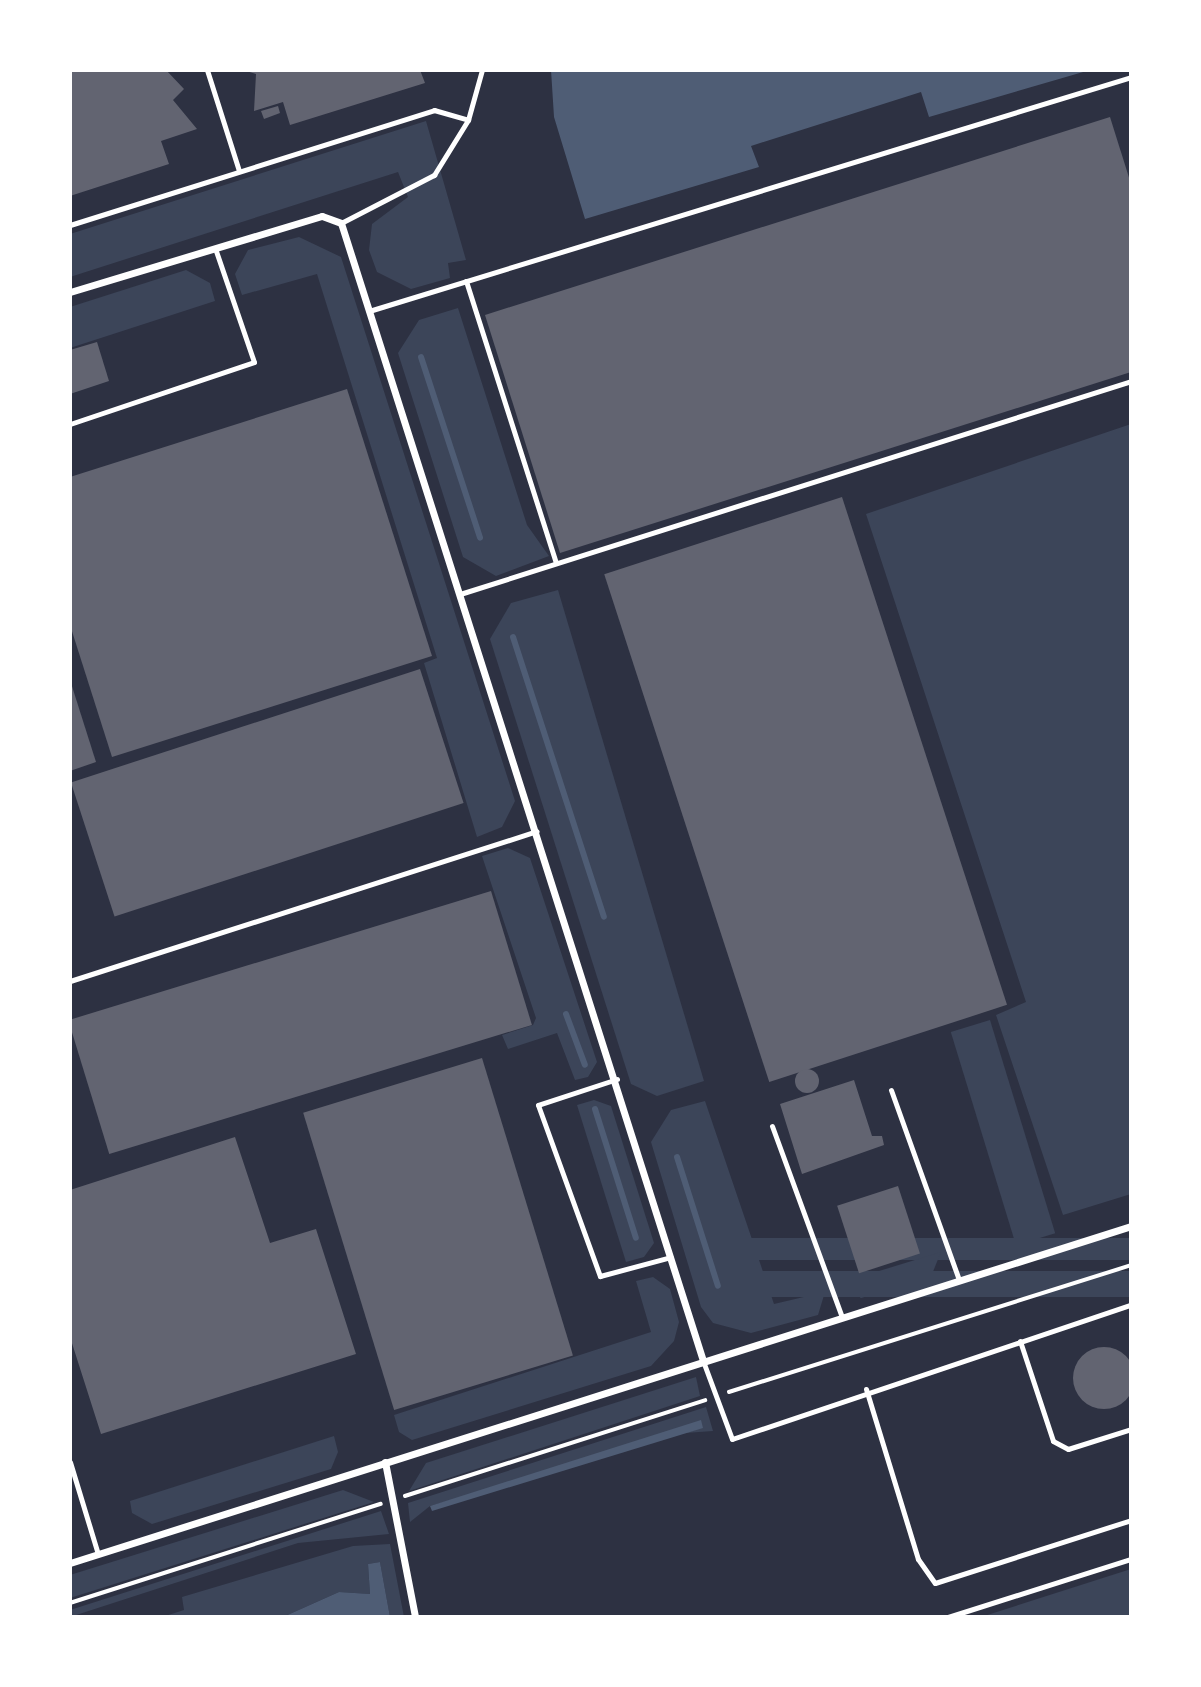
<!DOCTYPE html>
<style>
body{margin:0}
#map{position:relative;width:1201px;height:1687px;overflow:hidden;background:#2d3142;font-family:"Public Sans",sans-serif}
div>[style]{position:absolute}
.green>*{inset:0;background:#3c4559;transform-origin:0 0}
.water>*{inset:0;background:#4f5d75}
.stream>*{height:6px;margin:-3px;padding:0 3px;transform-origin:3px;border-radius:3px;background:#4f5d75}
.building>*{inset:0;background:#626471;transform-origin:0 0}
.round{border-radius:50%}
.path>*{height:3.5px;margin:-1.75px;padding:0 1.75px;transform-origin:1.75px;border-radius:1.75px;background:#fff}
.service>*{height:5px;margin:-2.5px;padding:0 2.5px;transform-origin:2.5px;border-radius:2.5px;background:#fff}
.minor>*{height:7px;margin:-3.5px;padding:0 3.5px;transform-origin:3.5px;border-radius:3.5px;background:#fff}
span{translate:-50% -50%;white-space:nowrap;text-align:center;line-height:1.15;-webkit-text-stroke:6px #fff;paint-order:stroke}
.frame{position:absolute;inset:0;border:72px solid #fff;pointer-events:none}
</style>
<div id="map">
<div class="green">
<div style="clip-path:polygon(426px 121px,466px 260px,448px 263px,450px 278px,411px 289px,377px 272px,369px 250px,372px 224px,408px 197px,398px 172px,70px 277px,70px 234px)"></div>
<div style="clip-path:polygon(299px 237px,341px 257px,515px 801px,502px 827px,477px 837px,424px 663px,437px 658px,317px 274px,242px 295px,235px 274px,248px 250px)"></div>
<div style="clip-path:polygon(186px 270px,210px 283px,215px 301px,70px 348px,70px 307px)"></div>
<div style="clip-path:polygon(458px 308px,527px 525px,549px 556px,496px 576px,463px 557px,398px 353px,419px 320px)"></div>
<div style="clip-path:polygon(1131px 424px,1131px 1194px,1063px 1215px,996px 1015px,1026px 1002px,866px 514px)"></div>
<div style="clip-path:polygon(558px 590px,704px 1081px,657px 1096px,631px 1084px,490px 639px,511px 603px)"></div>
<div style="clip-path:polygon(508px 848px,530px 858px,597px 1062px,588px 1077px,575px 1080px,557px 1033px,508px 1049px,502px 1035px,533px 1025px,536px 1018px,482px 856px)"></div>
<div style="left:990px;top:1020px;width:223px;height:41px;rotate:73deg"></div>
<div style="clip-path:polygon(594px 1100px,611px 1106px,654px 1243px,644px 1257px,626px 1262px,577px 1105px)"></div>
<div style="clip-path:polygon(705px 1101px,774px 1304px,825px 1292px,818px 1315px,751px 1333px,713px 1323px,701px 1307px,651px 1142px,671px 1110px)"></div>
<div style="left:1131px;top:1238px;width:22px;height:431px;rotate:90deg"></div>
<div style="clip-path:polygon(941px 1252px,930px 1279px,861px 1298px,840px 1283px)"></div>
<div style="left:1131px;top:1271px;width:26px;height:422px;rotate:90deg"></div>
<div style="clip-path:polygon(653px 1277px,670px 1289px,679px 1322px,674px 1341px,651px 1366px,412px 1440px,399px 1432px,394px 1415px,651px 1332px,636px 1281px)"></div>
<div style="clip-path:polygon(696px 1377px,700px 1396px,409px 1491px,426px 1463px)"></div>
<div style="clip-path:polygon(706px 1407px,713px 1431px,685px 1433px,702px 1428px,430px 1506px,410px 1522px,408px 1503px)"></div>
<div style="clip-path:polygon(334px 1436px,338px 1452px,331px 1469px,152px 1524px,132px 1513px,130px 1501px)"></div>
<div style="clip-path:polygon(343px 1490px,374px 1502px,70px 1598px,70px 1575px)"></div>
<div style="clip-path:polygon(381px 1511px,389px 1534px,298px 1543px,70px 1617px,70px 1610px)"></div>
<div style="clip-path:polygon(390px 1544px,404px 1617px,390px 1617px,380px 1562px,368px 1564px,370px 1594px,339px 1592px,283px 1617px,162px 1617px,184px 1610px,182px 1597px,353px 1546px)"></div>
<div style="clip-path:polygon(1131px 1569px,1131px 1617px,981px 1617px)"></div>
</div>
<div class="water">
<div style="clip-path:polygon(551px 70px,1090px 70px,929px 117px,921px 92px,751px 146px,759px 167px,585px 219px,554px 117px)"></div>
<div style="clip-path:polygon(701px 1420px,703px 1428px,432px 1511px,430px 1506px)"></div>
<div style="clip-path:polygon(380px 1562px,390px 1617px,283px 1617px,339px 1592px,370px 1594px,368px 1564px)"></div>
</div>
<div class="stream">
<div style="left:421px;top:357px;width:190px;rotate:71.9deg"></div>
<div style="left:513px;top:637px;width:294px;rotate:72deg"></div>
<div style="left:566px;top:1014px;width:54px;rotate:69.6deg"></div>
<div style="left:595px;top:1109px;width:135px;rotate:72.4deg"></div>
<div style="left:677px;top:1157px;width:135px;rotate:72.4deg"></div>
</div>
<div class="building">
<div style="clip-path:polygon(70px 70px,166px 70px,184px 89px,173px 100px,197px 129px,161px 141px,169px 164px,70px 196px)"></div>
<div style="clip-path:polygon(243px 70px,420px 70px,425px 83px,290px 125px,283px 102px,254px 111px,256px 74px)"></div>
<div style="clip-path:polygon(278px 106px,280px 113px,264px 119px,261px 111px)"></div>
<div style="clip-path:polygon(1110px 117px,1131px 184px,1131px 372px,560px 553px,485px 315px)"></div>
<div style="clip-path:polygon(97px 342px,109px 381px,70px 394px,70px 350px)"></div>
<div style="clip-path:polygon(347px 389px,432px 656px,112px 757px,70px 625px,70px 477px)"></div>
<div style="left:842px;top:497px;width:534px;height:250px;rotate:72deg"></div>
<div style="left:420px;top:669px;width:141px;height:367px;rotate:72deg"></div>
<div style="clip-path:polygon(70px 680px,96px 762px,70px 771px)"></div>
<div style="left:491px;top:891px;width:140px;height:442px;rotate:73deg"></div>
<div style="left:482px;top:1058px;width:311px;height:187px;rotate:73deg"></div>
<div class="round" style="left:795px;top:1069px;width:24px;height:24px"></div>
<div style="clip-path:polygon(854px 1080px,872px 1136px,882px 1136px,884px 1145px,802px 1174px,780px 1104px)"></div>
<div style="clip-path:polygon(235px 1137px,270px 1243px,316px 1229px,356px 1354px,101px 1434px,70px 1337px,70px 1190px)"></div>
<div style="left:898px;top:1186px;width:71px;height:64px;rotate:72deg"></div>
<div class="round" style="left:1073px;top:1347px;width:62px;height:62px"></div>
</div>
<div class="path">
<div style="left:729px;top:1392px;width:422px;rotate:-17.5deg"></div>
<div style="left:405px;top:1496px;width:315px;rotate:-17.7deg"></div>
<div style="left:70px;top:1603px;width:326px;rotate:-17.7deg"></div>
</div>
<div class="service">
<div style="left:207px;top:70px;width:106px;rotate:72.4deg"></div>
<div style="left:341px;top:223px;width:105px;rotate:-27.3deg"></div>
<div style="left:434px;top:175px;width:65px;rotate:-58.3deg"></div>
<div style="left:468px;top:120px;width:52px;rotate:-74.4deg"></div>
<div style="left:70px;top:225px;width:382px;rotate:-17.5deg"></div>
<div style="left:434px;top:110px;width:35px;rotate:16deg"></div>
<div style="left:466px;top:281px;width:296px;rotate:72.3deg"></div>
<div style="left:369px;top:311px;width:797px;rotate:-17.07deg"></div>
<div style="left:70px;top:424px;width:194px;rotate:-18.6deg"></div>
<div style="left:254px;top:362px;width:120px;rotate:-108.9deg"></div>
<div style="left:460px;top:594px;width:704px;rotate:-17.61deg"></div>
<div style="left:70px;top:981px;width:490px;rotate:-17.8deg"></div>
<div style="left:617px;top:1079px;width:83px;rotate:161.8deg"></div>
<div style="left:538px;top:1105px;width:182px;rotate:70.1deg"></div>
<div style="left:600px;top:1276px;width:73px;rotate:-15deg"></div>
<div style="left:891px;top:1090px;width:202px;rotate:70.3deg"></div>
<div style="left:772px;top:1126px;width:203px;rotate:69.9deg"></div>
<div style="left:1020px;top:1341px;width:105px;rotate:71.7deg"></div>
<div style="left:1053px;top:1441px;width:17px;rotate:28deg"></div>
<div style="left:1068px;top:1449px;width:66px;rotate:-17.6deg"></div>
<div style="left:703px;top:1361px;width:83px;rotate:69.6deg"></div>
<div style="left:732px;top:1439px;width:421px;rotate:-18.6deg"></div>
<div style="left:866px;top:1389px;width:178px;rotate:73deg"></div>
<div style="left:918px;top:1559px;width:29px;rotate:55deg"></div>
<div style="left:935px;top:1583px;width:206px;rotate:-17.8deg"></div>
<div style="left:70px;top:1462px;width:96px;rotate:73.1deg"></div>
<div style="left:948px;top:1617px;width:192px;rotate:-17.6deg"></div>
</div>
<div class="minor">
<div style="left:70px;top:292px;width:263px;rotate:-16.8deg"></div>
<div style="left:322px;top:216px;width:20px;rotate:20deg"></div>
<div style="left:341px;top:223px;width:1194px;rotate:72.35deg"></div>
<div style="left:385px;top:1462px;width:158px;rotate:79deg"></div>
<div style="left:70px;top:1563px;width:1113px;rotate:-17.62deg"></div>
</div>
<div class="frame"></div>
</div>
